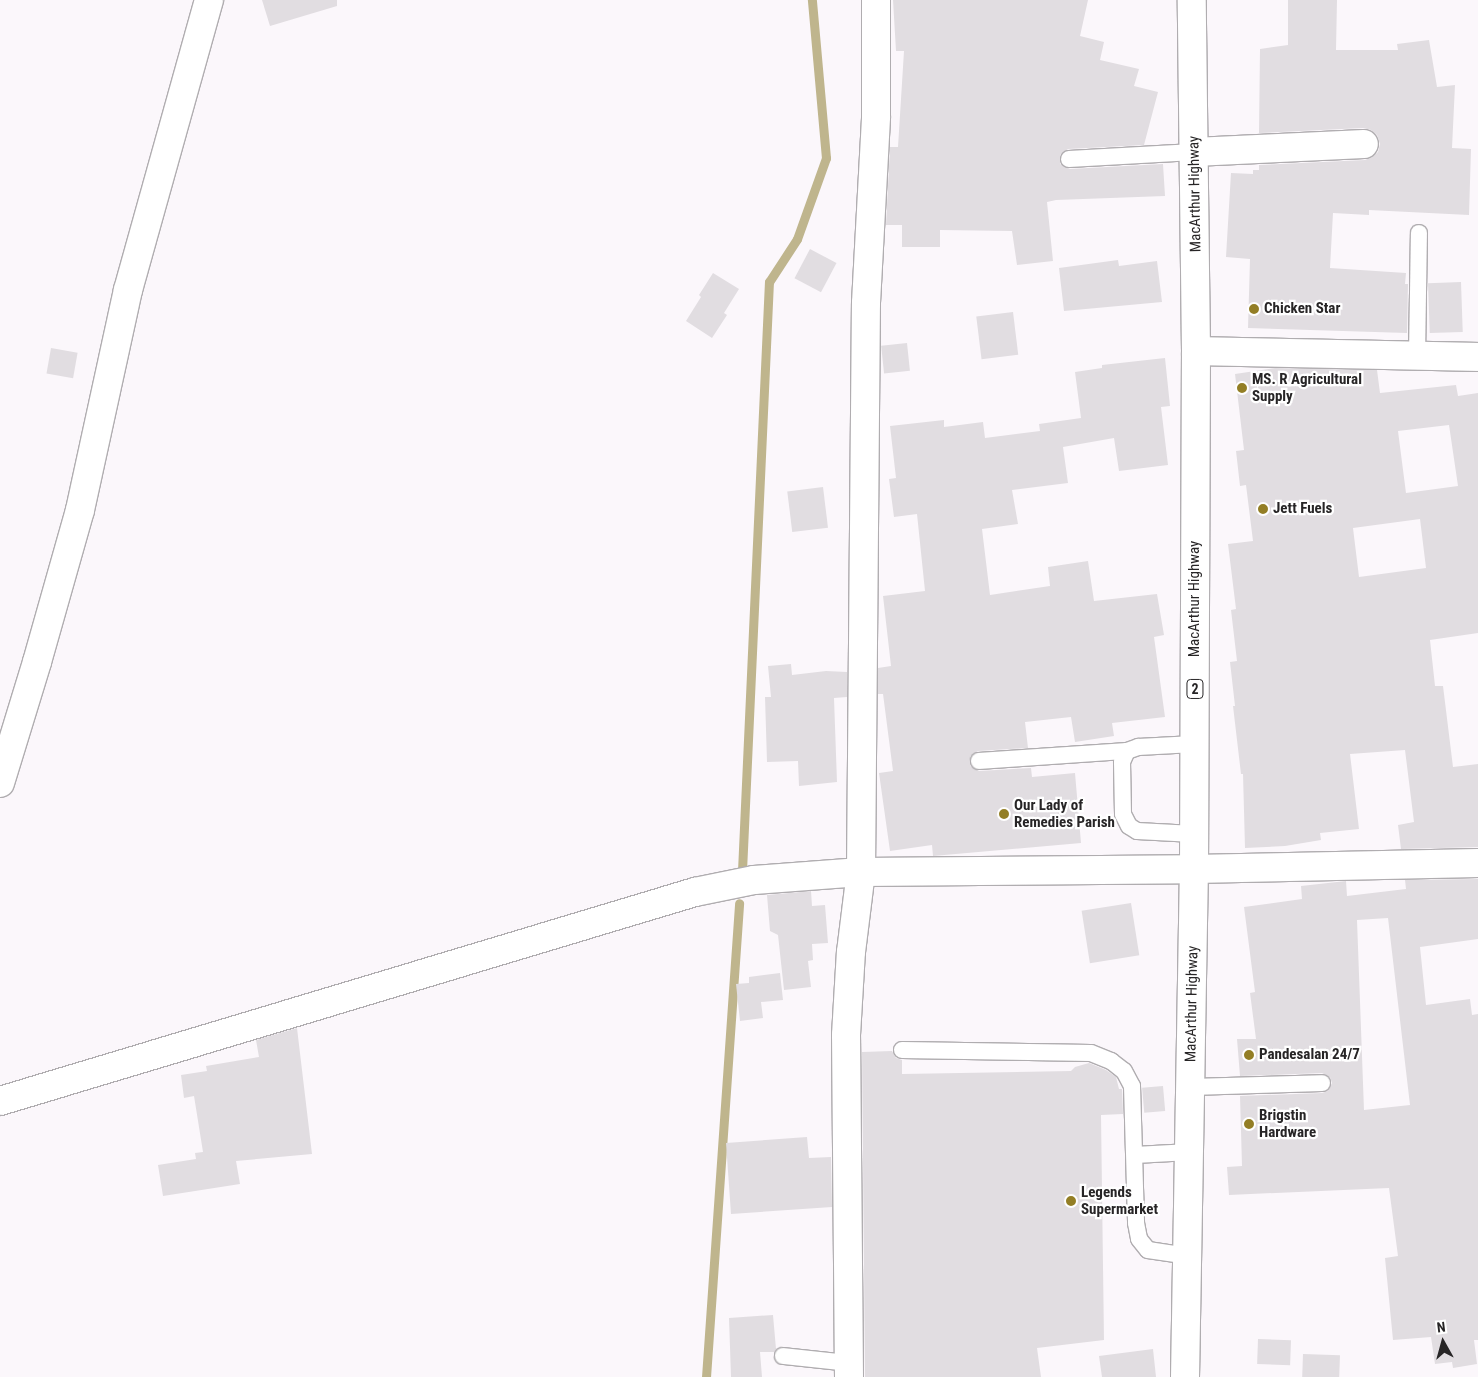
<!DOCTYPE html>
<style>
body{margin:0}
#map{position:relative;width:1478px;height:1377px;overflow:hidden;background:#fbf7fb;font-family:"Roboto Condensed",sans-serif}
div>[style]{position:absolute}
.stream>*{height:9px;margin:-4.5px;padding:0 4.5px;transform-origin:4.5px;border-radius:4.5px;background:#bfb58d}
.building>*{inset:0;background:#e1dde1;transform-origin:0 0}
.roads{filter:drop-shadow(1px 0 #b0adb0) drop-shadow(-1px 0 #b0adb0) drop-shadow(0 1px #b0adb0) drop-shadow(0 -1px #b0adb0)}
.service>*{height:16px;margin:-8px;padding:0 8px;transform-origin:8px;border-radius:8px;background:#fff}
.minor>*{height:28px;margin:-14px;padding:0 14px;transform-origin:14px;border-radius:14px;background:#fff}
.tertiary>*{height:28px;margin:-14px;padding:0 14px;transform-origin:14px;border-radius:14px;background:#fff}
.trunk>*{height:28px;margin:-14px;padding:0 14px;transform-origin:14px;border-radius:14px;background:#fff}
.dots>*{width:14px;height:14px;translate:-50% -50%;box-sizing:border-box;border:2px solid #fff;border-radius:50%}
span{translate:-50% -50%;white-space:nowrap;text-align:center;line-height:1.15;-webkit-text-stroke:4.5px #fff;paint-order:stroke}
.shield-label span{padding:1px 4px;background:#fff;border:1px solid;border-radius:4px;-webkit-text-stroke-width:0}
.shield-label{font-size:14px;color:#272526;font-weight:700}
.street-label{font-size:15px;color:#272526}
.poi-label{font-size:15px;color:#272526;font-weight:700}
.left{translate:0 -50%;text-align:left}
.north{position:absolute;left:1418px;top:1317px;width:50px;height:50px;-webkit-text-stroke:4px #fff;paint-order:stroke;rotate:353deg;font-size:14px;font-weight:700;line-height:20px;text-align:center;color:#272526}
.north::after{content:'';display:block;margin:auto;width:18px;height:22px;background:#272526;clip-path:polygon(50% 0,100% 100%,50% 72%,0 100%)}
</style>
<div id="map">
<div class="stream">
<div style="left:742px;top:871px;width:590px;rotate:-87.38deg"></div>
<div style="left:769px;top:282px;width:51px;rotate:-56.9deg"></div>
<div style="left:797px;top:239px;width:86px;rotate:-70.3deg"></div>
<div style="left:826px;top:158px;width:159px;rotate:-95.1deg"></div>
<div style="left:706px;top:1377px;width:475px;rotate:-86deg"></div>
</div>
<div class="building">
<div style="clip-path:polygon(262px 0,337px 0,337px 6px,270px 26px)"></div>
<div style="clip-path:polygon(893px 0,1088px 0,1080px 36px,1104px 42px,1100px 60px,1139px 69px,1134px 86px,1158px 92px,1144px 145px,1068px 149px,1060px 155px,1060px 164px,1070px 169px,1163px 164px,1165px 196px,1056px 200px,1047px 202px,1053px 261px,1017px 265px,1012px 231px,940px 230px,940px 247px,902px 247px,902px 225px,886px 225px,890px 147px,898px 147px,904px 51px,896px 51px)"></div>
<div style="clip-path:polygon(1288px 0,1337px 0,1336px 50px,1398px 50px,1397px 44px,1429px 40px,1437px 87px,1455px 85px,1452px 148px,1471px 149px,1469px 215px,1369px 210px,1369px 215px,1333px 213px,1330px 268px,1406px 273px,1405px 284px,1408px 284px,1407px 333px,1248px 328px,1250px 259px,1226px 257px,1231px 173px,1253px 174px,1253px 170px,1259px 170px,1259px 165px,1365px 160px,1372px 157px,1378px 152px,1380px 144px,1377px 135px,1371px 130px,1363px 128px,1259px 133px,1260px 49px,1288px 45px)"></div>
<div style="left:810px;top:249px;width:30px;height:33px;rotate:28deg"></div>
<div style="clip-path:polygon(1118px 260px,1119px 266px,1157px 261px,1162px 302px,1064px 311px,1059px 268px)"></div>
<div style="clip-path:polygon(713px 273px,739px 289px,724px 313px,727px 315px,712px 338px,686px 321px,701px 297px,699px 295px)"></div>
<div style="left:1461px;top:282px;width:50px;height:33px;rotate:88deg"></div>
<div style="left:1013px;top:312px;width:43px;height:37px;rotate:83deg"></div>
<div style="left:907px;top:343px;width:28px;height:26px;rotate:84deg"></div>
<div style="left:51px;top:348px;width:27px;height:26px;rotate:10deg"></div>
<div style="clip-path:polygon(1165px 358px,1170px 406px,1161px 407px,1168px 465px,1119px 471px,1114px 438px,1063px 447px,1068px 483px,1012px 490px,1018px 524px,982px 529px,990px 595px,1050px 586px,1048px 567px,1088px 561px,1094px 601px,1157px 594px,1164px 635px,1154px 637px,1165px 717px,1112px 723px,1114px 736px,1075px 742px,1071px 717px,1025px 722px,1028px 748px,978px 751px,970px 756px,970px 766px,979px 771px,1031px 768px,1032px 777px,1075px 773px,1081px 843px,933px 856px,932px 845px,890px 851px,879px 773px,893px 771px,883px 694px,878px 694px,878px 668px,891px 666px,883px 596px,925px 591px,917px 514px,894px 517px,889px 479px,896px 478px,890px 426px,944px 420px,944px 427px,983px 422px,985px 438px,1040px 431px,1039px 424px,1081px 418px,1075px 372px,1102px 368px,1102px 365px)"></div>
<div style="clip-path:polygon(evenodd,1275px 368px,1377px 370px,1380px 393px,1456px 385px,1458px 396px,1478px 393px,1478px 633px,1430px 640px,1435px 686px,1443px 686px,1453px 767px,1478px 764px,1478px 847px,1401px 849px,1398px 825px,1414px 822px,1405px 750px,1350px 754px,1359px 829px,1320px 833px,1321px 840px,1285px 846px,1245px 848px,1243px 774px,1241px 774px,1233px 706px,1235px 706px,1230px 662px,1237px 661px,1231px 610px,1236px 609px,1228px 544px,1253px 541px,1246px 485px,1240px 486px,1236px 451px,1244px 450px,1235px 374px,1275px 368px,1449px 425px,1458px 486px,1406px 493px,1398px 431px,1449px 425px,1275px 368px,1420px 519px,1426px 568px,1359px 577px,1353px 528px,1420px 519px)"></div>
<div style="left:823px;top:487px;width:41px;height:36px;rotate:83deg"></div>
<div style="clip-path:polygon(791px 664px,792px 675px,826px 671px,847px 672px,847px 697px,834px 698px,837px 782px,799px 786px,798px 761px,767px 762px,765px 697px,771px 697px,768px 666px)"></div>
<div style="clip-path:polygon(evenodd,1478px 879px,1478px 939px,1420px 947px,1426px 1005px,1470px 999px,1472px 1015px,1478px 1014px,1478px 1340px,1474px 1340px,1477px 1364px,1453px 1368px,1452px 1362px,1435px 1364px,1431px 1337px,1393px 1340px,1385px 1258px,1398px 1256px,1389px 1188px,1229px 1195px,1227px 1167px,1242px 1166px,1240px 1096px,1322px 1093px,1328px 1091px,1332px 1083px,1330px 1077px,1322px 1073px,1240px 1076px,1237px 1039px,1256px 1039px,1250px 993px,1255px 992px,1244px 907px,1302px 899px,1301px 886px,1346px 881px,1347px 896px,1406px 889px,1405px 880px,1478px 879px,1388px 918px,1410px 1105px,1364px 1110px,1357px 920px,1388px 918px)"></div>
<div style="clip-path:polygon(811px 891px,812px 906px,825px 905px,828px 943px,812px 944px,813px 960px,808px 961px,811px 987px,784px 990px,778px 935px,770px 931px,767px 895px)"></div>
<div style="left:1131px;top:903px;width:53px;height:50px;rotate:81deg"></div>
<div style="clip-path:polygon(780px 973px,783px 1000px,761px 1002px,763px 1018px,740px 1021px,736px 984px,749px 983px,749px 977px)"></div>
<div style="clip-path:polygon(297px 1028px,312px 1154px,236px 1161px,240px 1184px,163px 1196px,158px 1165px,196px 1159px,195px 1153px,203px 1152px,194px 1096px,184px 1098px,181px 1075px,207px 1071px,206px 1066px,259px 1057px,256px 1040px)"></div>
<div style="clip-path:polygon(892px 1051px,896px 1058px,902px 1060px,902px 1074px,1071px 1071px,1075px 1067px,1089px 1063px,1106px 1070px,1116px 1077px,1119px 1089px,1122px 1089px,1123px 1114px,1101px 1115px,1104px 1340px,1037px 1348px,1041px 1377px,865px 1377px,862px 1052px)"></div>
<div style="left:1163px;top:1086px;width:25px;height:21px;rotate:85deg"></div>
<div style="clip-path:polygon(807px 1137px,809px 1158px,831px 1157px,832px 1207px,731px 1214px,726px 1143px)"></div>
<div style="clip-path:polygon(773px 1315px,776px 1349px,774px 1352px,760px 1352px,762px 1377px,731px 1377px,729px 1318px)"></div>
<div style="left:1258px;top:1339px;width:33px;height:25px;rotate:2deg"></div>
<div style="clip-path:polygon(1153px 1349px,1156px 1377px,1102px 1377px,1099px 1356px)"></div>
<div style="left:1303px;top:1354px;width:37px;height:23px;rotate:2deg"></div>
</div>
<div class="roads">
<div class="service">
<div style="left:1069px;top:159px;width:125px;rotate:-3.2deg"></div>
<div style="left:1417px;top:356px;width:123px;rotate:-89.1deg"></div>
<div style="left:979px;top:761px;width:148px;rotate:-3.9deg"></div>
<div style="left:1194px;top:834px;width:57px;rotate:-177deg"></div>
<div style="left:1137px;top:831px;width:9px;rotate:-148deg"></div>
<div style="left:1129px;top:826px;width:13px;rotate:-117deg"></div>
<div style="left:1123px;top:814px;width:52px;rotate:-91.1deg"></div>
<div style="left:1122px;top:762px;width:12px;rotate:-66deg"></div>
<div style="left:1127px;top:751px;width:12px;rotate:-20deg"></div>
<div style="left:1138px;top:747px;width:56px;rotate:-3.1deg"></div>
<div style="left:902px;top:1050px;width:189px;rotate:0.9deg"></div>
<div style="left:1091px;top:1053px;width:22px;rotate:22deg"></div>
<div style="left:1111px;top:1061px;width:16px;rotate:38deg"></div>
<div style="left:1124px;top:1071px;width:17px;rotate:62deg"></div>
<div style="left:1132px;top:1086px;width:137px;rotate:88.3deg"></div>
<div style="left:1136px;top:1223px;width:16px;rotate:79deg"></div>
<div style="left:1139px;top:1239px;width:14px;rotate:51deg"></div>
<div style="left:1148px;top:1250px;width:40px;rotate:8.5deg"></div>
<div style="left:1191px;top:1087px;width:131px;rotate:-1.7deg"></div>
<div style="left:1135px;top:1155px;width:55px;rotate:-3.1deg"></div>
<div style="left:783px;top:1356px;width:66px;rotate:6.1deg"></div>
</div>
<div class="minor">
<div style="left:1194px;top:152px;width:170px;rotate:-2.7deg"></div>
<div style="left:0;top:783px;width:127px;rotate:-73deg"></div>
<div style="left:37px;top:662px;width:158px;rotate:-74.2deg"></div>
<div style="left:80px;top:510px;width:225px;rotate:-77.7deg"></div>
<div style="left:128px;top:290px;width:301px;rotate:-74.4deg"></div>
<div style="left:0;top:1101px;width:726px;rotate:-16.74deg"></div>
<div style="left:695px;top:892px;width:60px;rotate:-11.5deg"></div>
<div style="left:754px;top:880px;width:107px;rotate:-4.3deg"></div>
<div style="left:861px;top:872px;width:333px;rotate:-0.5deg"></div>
<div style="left:1194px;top:869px;width:284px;rotate:-1.2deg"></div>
<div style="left:849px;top:1377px;width:342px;rotate:-90.5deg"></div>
<div style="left:846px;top:1035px;width:83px;rotate:-86.6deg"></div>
<div style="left:851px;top:952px;width:81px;rotate:-82.9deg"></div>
<div style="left:861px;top:872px;width:569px;rotate:-89.5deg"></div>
<div style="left:866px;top:303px;width:187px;rotate:-86.9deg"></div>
<div style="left:876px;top:116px;width:116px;rotate:-90deg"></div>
</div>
<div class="tertiary">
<div style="left:1196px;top:351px;width:282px;rotate:1.2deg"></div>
</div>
<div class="trunk">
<div style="left:1185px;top:1377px;width:508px;rotate:-88.99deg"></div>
<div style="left:1194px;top:869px;width:518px;rotate:-89.78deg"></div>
<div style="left:1196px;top:351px;width:351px;rotate:-90.7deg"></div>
</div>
</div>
<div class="dots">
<div style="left:1254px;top:309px;background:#937e25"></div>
<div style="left:1242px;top:388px;background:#937e25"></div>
<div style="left:1263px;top:509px;background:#937e25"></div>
<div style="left:1004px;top:814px;background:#937e25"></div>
<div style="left:1249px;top:1055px;background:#937e25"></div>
<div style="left:1249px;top:1124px;background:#937e25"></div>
<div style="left:1071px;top:1201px;background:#937e25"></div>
</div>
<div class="shield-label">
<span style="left:1195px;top:689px">2</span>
</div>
<div class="street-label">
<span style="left:1195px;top:194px;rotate:-91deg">MacArthur Highway</span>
<span style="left:1195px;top:599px;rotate:-90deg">MacArthur Highway</span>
<span style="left:1192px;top:1004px;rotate:-89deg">MacArthur Highway</span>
</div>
<div class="poi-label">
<span class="left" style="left:1264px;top:309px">Chicken Star</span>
<span class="left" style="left:1252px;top:388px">MS. R Agricultural<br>Supply</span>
<span class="left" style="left:1273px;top:509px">Jett Fuels</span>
<span class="left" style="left:1014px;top:814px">Our Lady of<br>Remedies Parish</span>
<span class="left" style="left:1259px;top:1055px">Pandesalan 24/7</span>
<span class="left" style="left:1259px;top:1124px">Brigstin<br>Hardware</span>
<span class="left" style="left:1081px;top:1201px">Legends<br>Supermarket</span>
</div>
<div class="north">N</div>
</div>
